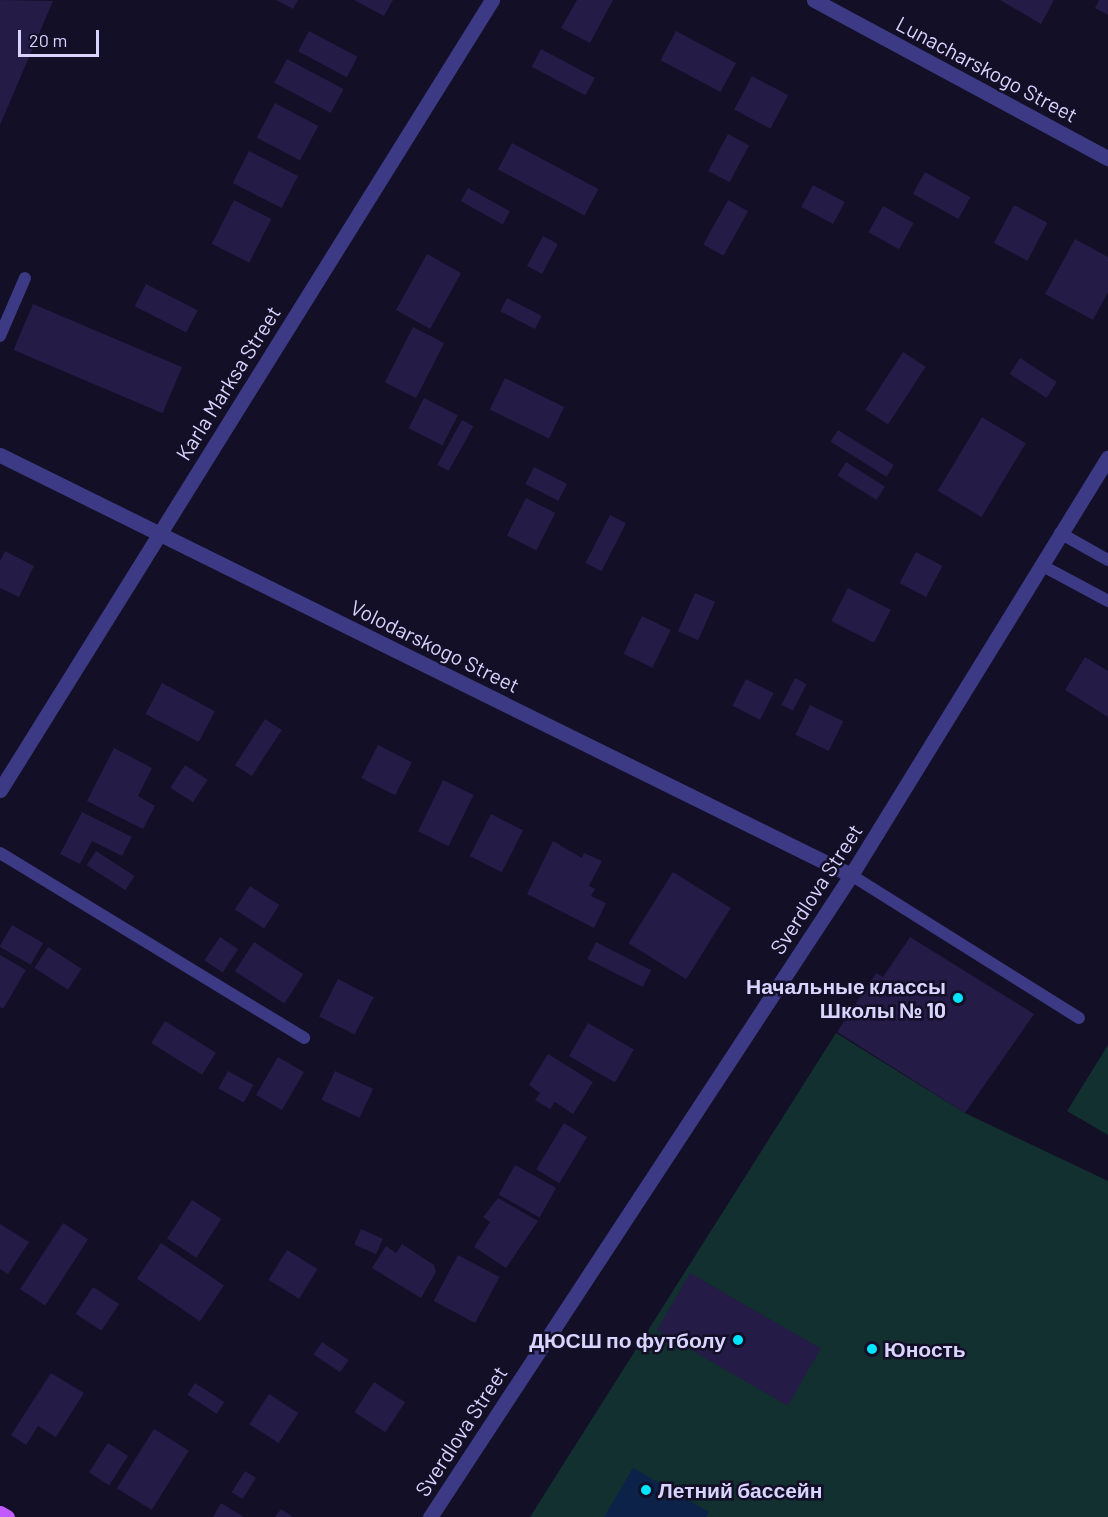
<!DOCTYPE html>
<meta charset="utf-8">
<style>
body{margin:0}
#map{position:relative;width:1108px;height:1517px;overflow:hidden;background:#130f26;font-family:Barlow,sans-serif}
div>[style]{position:absolute}
.green>*{inset:0;background:#12302f}
.water>*{inset:0;background:#0c2248}
.building>*{inset:0;background:#241b47;transform-origin:0 0}
.service>*{height:12px;margin:-6px;padding:0 6px;transform-origin:6px;border-radius:6px;background:#3d3a85}
.minor>*{height:15px;margin:-7.5px;padding:0 7.5px;transform-origin:7.5px;border-radius:7.5px;background:#3d3a85}
.tertiary>*{height:15px;margin:-7.5px;padding:0 7.5px;transform-origin:7.5px;border-radius:7.5px;background:#3d3a85}
.primary>*{height:15px;margin:-7.5px;padding:0 7.5px;transform-origin:7.5px;border-radius:7.5px;background:#c25bff}
.dots>*{width:16px;height:16px;translate:-50% -50%;box-sizing:border-box;border:3px solid #130f26;border-radius:50%}
span{translate:-50% -50%;white-space:nowrap;text-align:center;line-height:1.15;-webkit-text-stroke:5px #130f26;paint-order:stroke}
.street-label{font-size:21px;color:#d9d4ff}
.poi-label{font-size:21px;color:#d9d4ff;font-weight:700}
.right{translate:-100% -50%;text-align:right}
.left{translate:0 -50%;text-align:left}
.scale{position:absolute;left:18px;top:30px;width:81px;height:27px;box-sizing:border-box;border:3px solid #d9d4ff;border-top:0;padding-left:8px;font-size:18px;line-height:21px;white-space:nowrap;color:#d9d4ff;-webkit-text-stroke:4px #130f26;paint-order:stroke}
</style>
<div id="map">
<div class="green">
<div style="clip-path:polygon(836px 1033px,965px 1113px,1108px 1181px,1108px 1517px,530px 1517px)"></div>
<div style="clip-path:polygon(1108px 1045px,1108px 1135px,1067px 1111px)"></div>
</div>
<div class="water">
<div style="clip-path:polygon(633px 1468px,709px 1512px,706px 1517px,604px 1517px)"></div>
</div>
<div class="building">
<div style="clip-path:polygon(0 0,53px 1px,0 125px)"></div>
<div style="clip-path:polygon(276px 0,298px 0,293px 9px)"></div>
<div style="clip-path:polygon(354px 0,393px 0,384px 16px)"></div>
<div style="clip-path:polygon(577px 0,613px 0,590px 43px,561px 28px)"></div>
<div style="clip-path:polygon(1000px 0,1054px 0,1041px 24px)"></div>
<div style="clip-path:polygon(1099px 0,1108px 0,1108px 15px,1095px 8px)"></div>
<div style="left:309px;top:31px;width:55px;height:23px;rotate:28deg"></div>
<div style="left:676px;top:31px;width:68px;height:33px;rotate:28deg"></div>
<div style="left:541px;top:49px;width:61px;height:20px;rotate:28deg"></div>
<div style="left:287px;top:59px;width:64px;height:27px;rotate:28deg"></div>
<div style="left:752px;top:76px;width:41px;height:38px;rotate:28deg"></div>
<div style="left:275px;top:103px;width:49px;height:39px;rotate:28deg"></div>
<div style="left:728px;top:134px;width:24px;height:42px;rotate:28deg"></div>
<div style="left:512px;top:143px;width:98px;height:30px;rotate:28deg"></div>
<div style="left:249px;top:151px;width:55px;height:36px;rotate:27deg"></div>
<div style="left:925px;top:172px;width:52px;height:25px;rotate:29deg"></div>
<div style="left:813px;top:185px;width:36px;height:25px;rotate:28deg"></div>
<div style="left:468px;top:188px;width:48px;height:15px;rotate:29deg"></div>
<div style="left:234px;top:200px;width:42px;height:49px;rotate:27deg"></div>
<div style="left:728px;top:200px;width:23px;height:51px;rotate:29deg"></div>
<div style="left:1014px;top:205px;width:38px;height:43px;rotate:28deg"></div>
<div style="left:883px;top:206px;width:35px;height:30px;rotate:29deg"></div>
<div style="left:543px;top:236px;width:17px;height:34px;rotate:28deg"></div>
<div style="clip-path:polygon(1075px 239px,1108px 257px,1108px 292px,1093px 320px,1045px 294px)"></div>
<div style="left:427px;top:254px;width:39px;height:64px;rotate:29deg"></div>
<div style="left:146px;top:284px;width:58px;height:25px;rotate:27deg"></div>
<div style="left:507px;top:298px;width:39px;height:15px;rotate:27deg"></div>
<div style="left:33px;top:304px;width:162px;height:50px;rotate:23deg"></div>
<div style="left:413px;top:327px;width:35px;height:62px;rotate:27deg"></div>
<div style="left:903px;top:352px;width:27px;height:69px;rotate:33deg"></div>
<div style="left:1020px;top:358px;width:44px;height:19px;rotate:33deg"></div>
<div style="left:505px;top:378px;width:66px;height:35px;rotate:26deg"></div>
<div style="left:424px;top:398px;width:38px;height:34px;rotate:27deg"></div>
<div style="left:982px;top:417px;width:51px;height:86px;rotate:31deg"></div>
<div style="left:462px;top:420px;width:13px;height:51px;rotate:29deg"></div>
<div style="left:838px;top:430px;width:66px;height:14px;rotate:32deg"></div>
<div style="left:846px;top:462px;width:46px;height:16px;rotate:32deg"></div>
<div style="left:534px;top:467px;width:37px;height:19px;rotate:27deg"></div>
<div style="left:526px;top:498px;width:33px;height:42px;rotate:27deg"></div>
<div style="left:610px;top:515px;width:18px;height:54px;rotate:27deg"></div>
<div style="clip-path:polygon(5px 551px,34px 566px,19px 597px,0 588px,0 561px)"></div>
<div style="left:916px;top:552px;width:30px;height:35px;rotate:28deg"></div>
<div style="left:848px;top:588px;width:48px;height:37px;rotate:27deg"></div>
<div style="left:695px;top:593px;width:22px;height:42px;rotate:24deg"></div>
<div style="left:642px;top:616px;width:32px;height:42px;rotate:26deg"></div>
<div style="clip-path:polygon(1085px 657px,1108px 671px,1108px 717px,1065px 690px)"></div>
<div style="left:795px;top:678px;width:13px;height:30px;rotate:27deg"></div>
<div style="left:746px;top:679px;width:31px;height:30px;rotate:27deg"></div>
<div style="left:162px;top:683px;width:60px;height:35px;rotate:28deg"></div>
<div style="left:810px;top:705px;width:37px;height:33px;rotate:26deg"></div>
<div style="left:265px;top:719px;width:20px;height:55px;rotate:33deg"></div>
<div style="left:378px;top:745px;width:38px;height:37px;rotate:27deg"></div>
<div style="clip-path:polygon(114px 748px,152px 768px,138px 796px,155px 806px,143px 829px,87px 801px)"></div>
<div style="left:185px;top:765px;width:27px;height:27px;rotate:33deg"></div>
<div style="left:443px;top:780px;width:34px;height:57px;rotate:26deg"></div>
<div style="clip-path:polygon(82px 812px,132px 837px,122px 856px,92px 841px,80px 864px,60px 854px)"></div>
<div style="left:491px;top:814px;width:36px;height:47px;rotate:27deg"></div>
<div style="clip-path:polygon(553px 841px,582px 858px,584px 853px,602px 861px,589px 886px,595px 889px,591px 896px,606px 903px,594px 928px,527px 894px)"></div>
<div style="left:96px;top:851px;width:46px;height:17px;rotate:33deg"></div>
<div style="left:673px;top:872px;width:68px;height:84px;rotate:32deg"></div>
<div style="left:250px;top:886px;width:35px;height:28px;rotate:33deg"></div>
<div style="left:12px;top:925px;width:36px;height:25px;rotate:30deg"></div>
<div style="left:220px;top:937px;width:22px;height:28px;rotate:34deg"></div>
<div style="clip-path:polygon(910px 937px,1034px 1014px,965px 1113px,837px 1032px,876px 973px,883px 977px)"></div>
<div style="left:254px;top:942px;width:59px;height:35px;rotate:33deg"></div>
<div style="left:596px;top:942px;width:62px;height:19px;rotate:27deg"></div>
<div style="left:48px;top:947px;width:40px;height:25px;rotate:33deg"></div>
<div style="clip-path:polygon(0 955px,26px 970px,3px 1009px,0 1007px)"></div>
<div style="left:338px;top:979px;width:40px;height:42px;rotate:27deg"></div>
<div style="left:165px;top:1021px;width:60px;height:26px;rotate:32deg"></div>
<div style="left:588px;top:1023px;width:53px;height:38px;rotate:30deg"></div>
<div style="clip-path:polygon(548px 1054px,593px 1082px,573px 1114px,555px 1102px,550px 1109px,535px 1100px,540px 1093px,529px 1085px)"></div>
<div style="left:278px;top:1057px;width:30px;height:44px;rotate:30deg"></div>
<div style="left:228px;top:1071px;width:29px;height:20px;rotate:29deg"></div>
<div style="left:335px;top:1071px;width:42px;height:32px;rotate:25deg"></div>
<div style="left:564px;top:1123px;width:27px;height:54px;rotate:31deg"></div>
<div style="left:515px;top:1165px;width:47px;height:34px;rotate:29deg"></div>
<div style="clip-path:polygon(498px 1198px,538px 1221px,506px 1268px,474px 1247px,490px 1222px,483px 1217px)"></div>
<div style="left:192px;top:1200px;width:35px;height:46px;rotate:33deg"></div>
<div style="left:63px;top:1223px;width:30px;height:79px;rotate:33deg"></div>
<div style="clip-path:polygon(0 1224px,29px 1242px,8px 1274px,0 1269px)"></div>
<div style="left:361px;top:1229px;width:24px;height:17px;rotate:24deg"></div>
<div style="left:161px;top:1243px;width:76px;height:43px;rotate:34deg"></div>
<div style="clip-path:polygon(402px 1244px,434px 1265px,436px 1272px,421px 1298px,372px 1268px,386px 1246px,396px 1253px)"></div>
<div style="left:287px;top:1250px;width:36px;height:35px;rotate:32deg"></div>
<div style="left:458px;top:1255px;width:47px;height:52px;rotate:28deg"></div>
<div style="left:690px;top:1273px;width:151px;height:66px;rotate:30deg"></div>
<div style="left:93px;top:1287px;width:31px;height:32px;rotate:33deg"></div>
<div style="left:322px;top:1342px;width:32px;height:15px;rotate:34deg"></div>
<div style="clip-path:polygon(51px 1373px,84px 1393px,56px 1437px,38px 1426px,26px 1445px,11px 1435px)"></div>
<div style="left:374px;top:1382px;width:37px;height:36px;rotate:33deg"></div>
<div style="left:195px;top:1383px;width:35px;height:14px;rotate:33deg"></div>
<div style="left:269px;top:1394px;width:35px;height:36px;rotate:33deg"></div>
<div style="left:154px;top:1429px;width:41px;height:70px;rotate:32deg"></div>
<div style="left:108px;top:1443px;width:24px;height:35px;rotate:33deg"></div>
<div style="left:245px;top:1471px;width:13px;height:25px;rotate:32deg"></div>
<div style="clip-path:polygon(221px 1503px,244px 1517px,213px 1517px)"></div>
<div style="clip-path:polygon(281px 1509px,293px 1517px,275px 1517px)"></div>
</div>
<div class="service">
<div style="left:0;top:336px;width:63px;rotate:-66.7deg"></div>
<div style="left:1060px;top:533px;width:55px;rotate:29.4deg"></div>
<div style="left:1041px;top:565px;width:76px;rotate:28.2deg"></div>
<div style="left:0;top:853px;width:356px;rotate:31.3deg"></div>
<div style="left:851px;top:875px;width:269px;rotate:32.1deg"></div>
</div>
<div class="minor">
<div style="left:0;top:455px;width:949px;rotate:26.27deg"></div>
</div>
<div class="tertiary">
<div style="left:814px;top:0;width:334px;rotate:28.3deg"></div>
<div style="left:0;top:790px;width:931px;rotate:-58.09deg"></div>
<div style="left:430px;top:1517px;width:768px;rotate:-56.74deg"></div>
<div style="left:851px;top:875px;width:490px;rotate:-58.4deg"></div>
</div>
<div class="primary">
<div style="left:0;top:1513px;width:8px;rotate:30deg"></div>
</div>
<div class="dots">
<div style="left:958px;top:998px;background:#00e5ff"></div>
<div style="left:738px;top:1340px;background:#00e5ff"></div>
<div style="left:872px;top:1349px;background:#00e5ff"></div>
<div style="left:646px;top:1490px;background:#00e5ff"></div>
</div>
<div class="street-label">
<span style="left:987px;top:69px;rotate:28deg">Lunacharskogo Street</span>
<span style="left:228px;top:383px;rotate:-58deg">Karla Marksa Street</span>
<span style="left:435px;top:646px;rotate:26deg">Volodarskogo Street</span>
<span style="left:816px;top:889px;rotate:-57deg">Sverdlova Street</span>
<span style="left:461px;top:1431px;rotate:-57deg">Sverdlova Street</span>
</div>
<div class="poi-label">
<span class="right" style="left:946px;top:998px">Начальные классы<br>Школы № 10</span>
<span class="right" style="left:726px;top:1340px">ДЮСШ по футболу</span>
<span class="left" style="left:884px;top:1349px">Юность</span>
<span class="left" style="left:658px;top:1490px">Летний бассейн</span>
</div>
<div class="scale">20 m</div>
</div>
